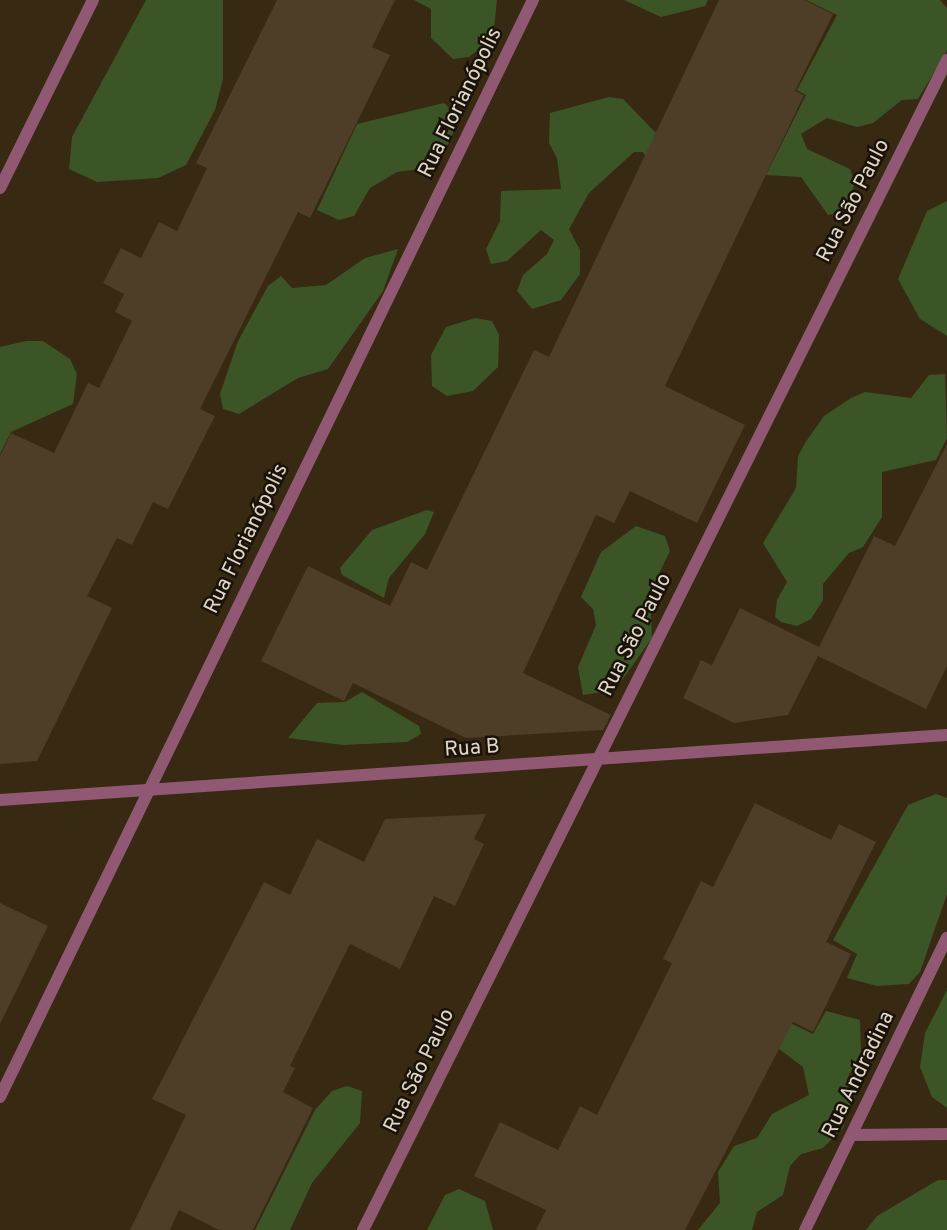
<!DOCTYPE html>
<meta charset="utf-8">
<style>
body{margin:0}
#map{position:relative;width:947px;height:1230px;overflow:hidden;background:#382912;font-family:Overpass,sans-serif}
div>[style]{position:absolute}
.green>*{inset:0;background:#3c5527}
.building>*{inset:0;background:#4e3d27}
.minor>*{height:12px;margin:-6px;padding:0 6px;transform-origin:6px;border-radius:6px;background:#915873}
span{translate:-50% -50%;white-space:nowrap;text-align:center;line-height:1.15;-webkit-text-stroke:5px #1a1309;paint-order:stroke}
.street-label{font-size:21px;color:#e0d6c8}
</style>
<div id="map">
<div class="green">
<div style="clip-path:polygon(146px 0,223px 0,223px 79px,215px 110px,186px 165px,158px 178px,97px 182px,69px 169px,72px 137px)"></div>
<div style="clip-path:polygon(414px 0,497px 0,493px 38px,469px 57px,453px 59px,431px 38px,431px 9px)"></div>
<div style="clip-path:polygon(624px 0,708px 0,705px 6px,661px 17px)"></div>
<div style="clip-path:polygon(806px 0,940px 0,947px 8px,947px 51px,918px 99px,902px 100px,873px 123px,857px 127px,827px 118px,801px 134px,807px 149px,850px 169px,855px 183px,844px 212px,828px 215px,801px 177px,766px 175px,806px 95px,797px 90px,837px 15px)"></div>
<div style="clip-path:polygon(609px 97px,623px 99px,655px 132px,669px 139px,653px 168px,643px 152px,634px 152px,589px 193px,569px 229px,580px 250px,580px 274px,561px 300px,532px 309px,517px 291px,523px 275px,547px 254px,554px 240px,541px 230px,507px 261px,491px 264px,486px 249px,500px 221px,501px 191px,561px 189px,557px 158px,549px 143px,550px 113px)"></div>
<div style="clip-path:polygon(444px 103px,455px 114px,454px 131px,441px 159px,428px 168px,397px 172px,370px 188px,354px 216px,339px 220px,317px 210px,357px 124px)"></div>
<div style="clip-path:polygon(947px 201px,947px 336px,920px 319px,898px 279px,927px 211px)"></div>
<div style="clip-path:polygon(398px 249px,383px 291px,328px 369px,298px 378px,239px 414px,223px 409px,220px 394px,238px 341px,268px 286px,281px 276px,292px 288px,326px 285px,365px 258px)"></div>
<div style="clip-path:polygon(475px 318px,492px 321px,499px 335px,498px 367px,473px 391px,447px 396px,432px 386px,431px 355px,446px 327px)"></div>
<div style="clip-path:polygon(26px 341px,43px 341px,70px 359px,77px 374px,73px 404px,11px 432px,0 454px,0 347px)"></div>
<div style="clip-path:polygon(945px 374px,947px 438px,936px 460px,882px 472px,882px 517px,863px 547px,849px 553px,823px 584px,823px 600px,811px 619px,797px 626px,781px 622px,775px 617px,777px 600px,787px 582px,763px 543px,796px 488px,798px 456px,805px 443px,824px 416px,851px 398px,865px 392px,911px 398px,929px 375px)"></div>
<div style="clip-path:polygon(427px 510px,434px 512px,425px 534px,389px 578px,384px 598px,342px 575px,340px 568px,372px 530px)"></div>
<div style="clip-path:polygon(636px 526px,665px 536px,670px 551px,650px 592px,652px 638px,615px 690px,583px 695px,578px 667px,596px 625px,593px 609px,581px 597px,601px 552px)"></div>
<div style="clip-path:polygon(362px 692px,419px 726px,421px 734px,407px 742px,343px 745px,288px 738px,317px 703px,345px 702px)"></div>
<div style="clip-path:polygon(936px 794px,947px 798px,947px 894px,920px 972px,909px 984px,877px 986px,847px 978px,857px 954px,833px 940px,908px 805px)"></div>
<div style="clip-path:polygon(947px 990px,947px 1108px,932px 1097px,920px 1067px,925px 1033px)"></div>
<div style="clip-path:polygon(826px 1011px,860px 1020px,861px 1051px,847px 1079px,851px 1103px,843px 1128px,823px 1148px,801px 1154px,790px 1166px,783px 1195px,757px 1212px,752px 1230px,698px 1230px,720px 1203px,718px 1172px,734px 1146px,757px 1138px,772px 1114px,809px 1095px,803px 1067px,771px 1043px,782px 1019px,813px 1034px)"></div>
<div style="clip-path:polygon(347px 1086px,362px 1091px,360px 1123px,312px 1183px,290px 1230px,255px 1230px,315px 1110px,332px 1091px)"></div>
<div style="clip-path:polygon(938px 1180px,947px 1180px,947px 1230px,866px 1230px,877px 1216px)"></div>
<div style="clip-path:polygon(459px 1189px,485px 1201px,493px 1230px,427px 1230px,445px 1195px)"></div>
</div>
<div class="building">
<div style="clip-path:polygon(277px 0,395px 0,372px 47px,390px 55px,310px 218px,298px 212px,200px 409px,215px 416px,168px 509px,153px 502px,132px 545px,117px 538px,87px 596px,112px 608px,37px 761px,0 764px,0 456px,11px 433px,54px 453px,88px 383px,99px 388px,132px 321px,115px 312px,124px 294px,103px 283px,121px 248px,141px 258px,159px 222px,177px 231px,207px 168px,196px 163px)"></div>
<div style="clip-path:polygon(719px 0,804px 0,833px 14px,795px 91px,804px 95px,665px 386px,745px 425px,697px 523px,630px 491px,614px 523px,596px 515px,523px 673px,611px 715px,603px 730px,466px 738px,353px 683px,344px 701px,261px 661px,308px 566px,390px 606px,411px 562px,427px 570px,534px 350px,549px 357px)"></div>
<div style="clip-path:polygon(947px 444px,947px 666px,926px 709px,818px 656px,788px 715px,734px 723px,683px 698px,701px 660px,712px 665px,740px 608px,819px 647px,874px 536px,895px 546px)"></div>
<div style="clip-path:polygon(755px 803px,831px 840px,839px 824px,876px 842px,826px 942px,851px 954px,813px 1032px,793px 1022px,685px 1230px,536px 1230px,546px 1210px,474px 1176px,500px 1122px,558px 1150px,580px 1106px,597px 1115px,672px 963px,663px 959px,701px 881px,713px 887px)"></div>
<div style="clip-path:polygon(486px 814px,474px 839px,484px 844px,455px 906px,434px 896px,400px 969px,350px 944px,290px 1066px,295px 1068px,283px 1092px,313px 1108px,253px 1230px,219px 1230px,179px 1210px,170px 1230px,130px 1230px,186px 1115px,152px 1099px,264px 882px,290px 895px,317px 839px,364px 862px,385px 819px)"></div>
<div style="clip-path:polygon(0 903px,48px 926px,0 1024px)"></div>
</div>
<div class="minor">
<div style="left:0;top:188px;width:210px;rotate:-63.7deg"></div>
<div style="left:0;top:800px;width:949px;rotate:-3.93deg"></div>
<div style="left:0;top:1097px;width:1220px;rotate:-64.09deg"></div>
<div style="left:852px;top:1135px;width:95px;rotate:-0.6deg"></div>
<div style="left:363px;top:1230px;width:1308px;rotate:-63.47deg"></div>
<div style="left:805px;top:1230px;width:325px;rotate:-64.1deg"></div>
</div>
<div class="street-label">
<span style="left:461px;top:103px;rotate:-64deg">Rua Florianópolis</span>
<span style="left:854px;top:201px;rotate:-63deg">Rua São Paulo</span>
<span style="left:247px;top:539px;rotate:-64deg">Rua Florianópolis</span>
<span style="left:636px;top:635px;rotate:-63deg">Rua São Paulo</span>
<span style="left:472px;top:749px;rotate:-4deg">Rua B</span>
<span style="left:420px;top:1071px;rotate:-64deg">Rua São Paulo</span>
<span style="left:859px;top:1075px;rotate:-64deg">Rua Andradina</span>
</div>
</div>
